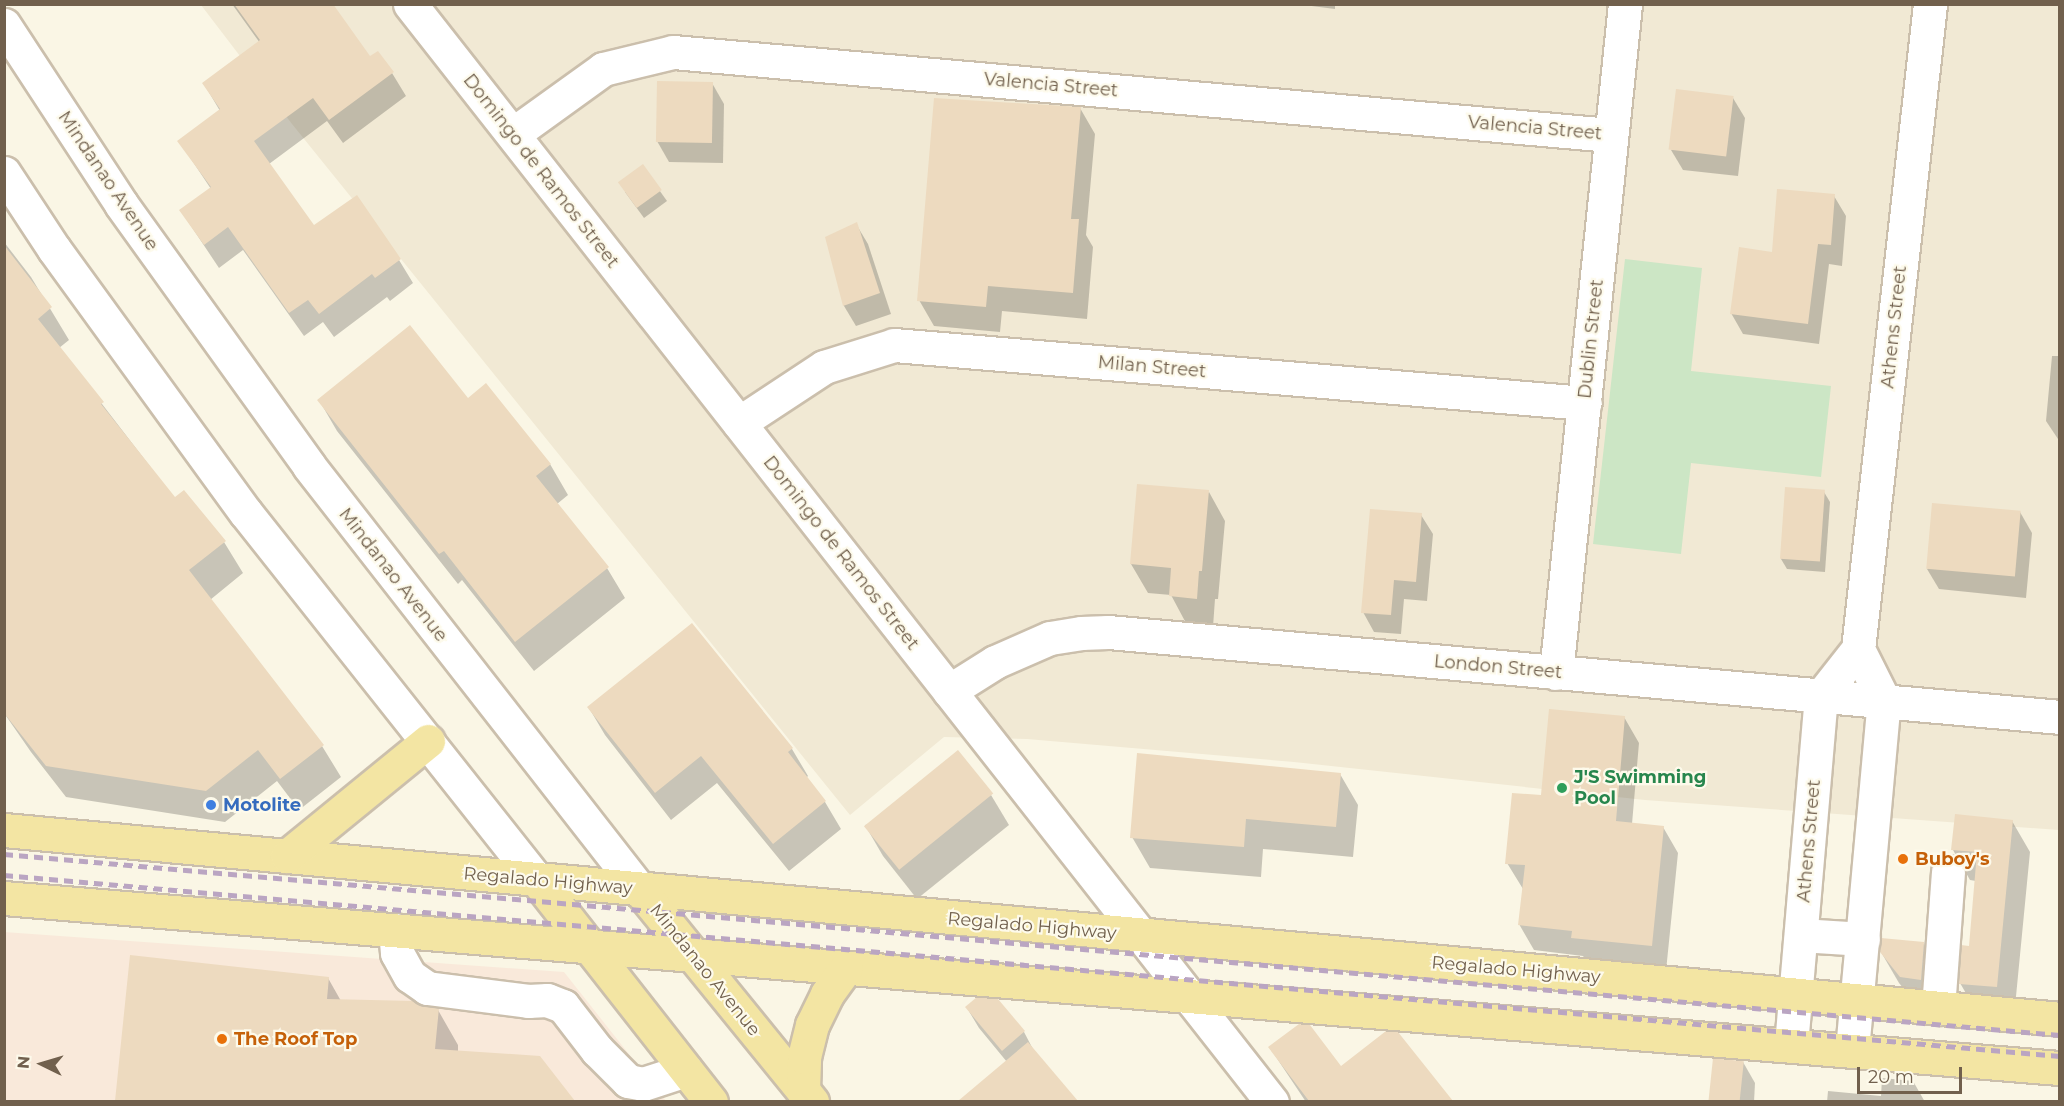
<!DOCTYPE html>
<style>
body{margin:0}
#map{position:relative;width:2064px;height:1106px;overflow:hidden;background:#faf6e5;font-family:Montserrat,sans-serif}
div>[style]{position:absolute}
.residential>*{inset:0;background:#f1e9d4}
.commercial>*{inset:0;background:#f9e9da}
.green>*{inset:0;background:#cce6c5}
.shadow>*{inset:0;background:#0003}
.building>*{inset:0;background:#eddabf;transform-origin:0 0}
.roads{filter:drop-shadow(2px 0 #cbbfac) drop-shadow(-2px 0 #cbbfac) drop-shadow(0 2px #cbbfac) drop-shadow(0 -2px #cbbfac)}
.minor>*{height:33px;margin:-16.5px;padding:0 16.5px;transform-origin:16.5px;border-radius:16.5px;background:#fff}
.major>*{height:33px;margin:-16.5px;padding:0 16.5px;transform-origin:16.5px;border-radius:16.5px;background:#f3e5a3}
.rail>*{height:4.5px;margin-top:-2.25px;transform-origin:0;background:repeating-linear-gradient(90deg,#baa5c2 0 9px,transparent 0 15px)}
.dots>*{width:16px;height:16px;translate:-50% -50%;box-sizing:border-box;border:3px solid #fdfaeb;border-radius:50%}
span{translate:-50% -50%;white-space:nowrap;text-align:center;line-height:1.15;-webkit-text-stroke:4.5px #fdfaeb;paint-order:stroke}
.street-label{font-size:18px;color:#71604d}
.leisure-label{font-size:18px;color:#27864d;font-weight:700}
.left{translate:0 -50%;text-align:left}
.shop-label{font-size:18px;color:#366cbe;font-weight:700}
.food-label{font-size:18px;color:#c56008;font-weight:700}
.frame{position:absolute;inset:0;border:6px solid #71604d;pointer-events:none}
.north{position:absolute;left:12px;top:1034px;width:60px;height:60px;-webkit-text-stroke:4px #fdfaeb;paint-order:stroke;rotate:275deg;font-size:16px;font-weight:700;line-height:24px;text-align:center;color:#71604d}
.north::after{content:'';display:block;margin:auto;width:21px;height:27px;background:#71604d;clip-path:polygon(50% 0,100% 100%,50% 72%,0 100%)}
.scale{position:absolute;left:1857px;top:1067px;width:105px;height:27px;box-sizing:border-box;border:3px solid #71604d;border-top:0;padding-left:8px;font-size:18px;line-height:21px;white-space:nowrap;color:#71604d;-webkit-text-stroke:4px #fdfaeb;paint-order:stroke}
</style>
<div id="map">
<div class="residential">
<div style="clip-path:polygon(201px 5px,2059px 5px,2059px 830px,1645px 800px,1294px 762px,1027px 739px,944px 737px,850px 815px,292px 124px)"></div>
</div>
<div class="commercial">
<div style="clip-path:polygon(4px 932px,564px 972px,666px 1101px,5px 1101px)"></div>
</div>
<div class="green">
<div style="clip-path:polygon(1625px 259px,1702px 268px,1691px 371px,1831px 386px,1821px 477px,1691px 463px,1681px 554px,1593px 544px)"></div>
</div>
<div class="shadow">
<div style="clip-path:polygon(232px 4px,331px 4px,370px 58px,392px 73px,406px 96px,343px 143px,327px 121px,269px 164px,314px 227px,399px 260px,413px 283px,390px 301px,387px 297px,334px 337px,323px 322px,304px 336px,243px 250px,219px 268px,181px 211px,211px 189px,179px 141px,220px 111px,204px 84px,260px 43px)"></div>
<div style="clip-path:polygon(1296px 4px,1335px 4px,1335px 9px)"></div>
<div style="clip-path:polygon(712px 83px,724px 104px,723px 163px,669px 162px,657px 141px)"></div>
<div style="clip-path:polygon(1733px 98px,1745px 118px,1738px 176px,1683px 170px,1671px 150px)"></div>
<div style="clip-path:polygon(1080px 108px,1095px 134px,1086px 235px,1093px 247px,1087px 319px,1002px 311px,1000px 332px,934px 326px,919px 300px)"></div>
<div style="clip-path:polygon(642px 166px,667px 201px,644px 218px,625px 192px)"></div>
<div style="clip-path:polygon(1834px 196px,1846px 216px,1842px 266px,1829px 264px,1819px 344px,1743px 334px,1731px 313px,1773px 253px)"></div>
<div style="clip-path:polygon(856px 224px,868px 244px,891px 314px,856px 326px,844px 306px,826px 238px)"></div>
<div style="clip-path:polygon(4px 242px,31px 277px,69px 340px,59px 348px,175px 499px,224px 542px,243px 573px,210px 600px,322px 746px,341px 777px,299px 810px,277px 781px,225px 822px,66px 797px,31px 752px,4px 713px)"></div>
<div style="clip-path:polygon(2052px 356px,2060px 356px,2060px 442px,2046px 421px)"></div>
<div style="clip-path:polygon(319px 400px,467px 400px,550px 464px,568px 495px,557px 504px,607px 568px,625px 598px,534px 671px,462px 580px,458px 584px,337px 431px)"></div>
<div style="clip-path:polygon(1209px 492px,1225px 521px,1218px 599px,1215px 599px,1213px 627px,1187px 625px,1171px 595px,1148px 593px,1131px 564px)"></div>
<div style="clip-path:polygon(1824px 492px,1830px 502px,1825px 572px,1787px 569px,1781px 559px)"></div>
<div style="clip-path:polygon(2020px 512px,2032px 533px,2026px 598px,1939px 589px,1927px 569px)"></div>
<div style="clip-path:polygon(1421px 515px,1433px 534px,1427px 601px,1404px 599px,1401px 634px,1374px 632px,1363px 612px)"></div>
<div style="clip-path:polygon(692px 625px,792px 749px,808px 776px,806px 778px,825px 802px,841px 829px,789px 871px,717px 783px,671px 820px,605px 735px,589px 708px)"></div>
<div style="clip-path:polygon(1624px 717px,1639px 743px,1632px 824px,1663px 827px,1678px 853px,1666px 971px,1588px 963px,1583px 956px,1534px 950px,1519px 924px,1523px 889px,1507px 863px,1543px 797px)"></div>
<div style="clip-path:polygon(1138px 755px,1340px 774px,1358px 805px,1353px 857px,1263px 849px,1261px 877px,1150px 868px,1132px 837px)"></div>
<div style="clip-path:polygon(991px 795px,1009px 825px,917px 899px,883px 856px,865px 825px)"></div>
<div style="clip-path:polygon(2012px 821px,2030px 852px,2014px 1017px,1978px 1014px,1960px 983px,1970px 947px,1976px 881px,1970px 880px,1953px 850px)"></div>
<div style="clip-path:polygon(1923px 943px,1941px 974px,1919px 1008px,1899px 983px,1881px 952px)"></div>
<div style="clip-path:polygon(131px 957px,328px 978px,341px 1001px,438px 1010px,458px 1045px,458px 1052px,540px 1058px,573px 1102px,116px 1102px)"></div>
<div style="clip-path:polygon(967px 1008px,1024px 1032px,1035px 1053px,1077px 1102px,961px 1102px,1007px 1062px,979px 1028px)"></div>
<div style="clip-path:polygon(1397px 1034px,1451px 1102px,1306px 1102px,1270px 1048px,1341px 1068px)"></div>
<div style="clip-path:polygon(1715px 1060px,1743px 1062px,1755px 1083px,1754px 1102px,1711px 1102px)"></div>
<div style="clip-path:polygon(1882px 1078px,1913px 1081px,1925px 1102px,1827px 1102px,1828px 1091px,1881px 1096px)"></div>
</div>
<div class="building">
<div style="clip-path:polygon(234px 4px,333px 4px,370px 56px,378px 51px,394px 72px,329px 120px,313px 98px,254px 141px,314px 225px,357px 195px,401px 259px,375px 278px,372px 274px,319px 314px,308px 300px,289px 313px,228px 227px,204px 245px,179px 210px,211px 187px,177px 141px,220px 109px,202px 83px,260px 40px)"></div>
<div style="left:657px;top:81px;width:56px;height:61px;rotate:1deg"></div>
<div style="left:1676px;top:89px;width:58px;height:61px;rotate:7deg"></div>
<div style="clip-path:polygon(934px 98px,1081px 107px,1071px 219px,1079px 219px,1073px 293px,988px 286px,986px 307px,917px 301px)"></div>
<div style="left:643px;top:164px;width:32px;height:31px;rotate:54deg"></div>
<div style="clip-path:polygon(1777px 189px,1835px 194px,1831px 245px,1818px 244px,1808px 324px,1730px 314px,1739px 247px,1772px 252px)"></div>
<div style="clip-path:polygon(857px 222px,880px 293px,843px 306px,825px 237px)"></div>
<div style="clip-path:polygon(4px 245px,52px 307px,38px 319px,104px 402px,101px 404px,175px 497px,184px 490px,226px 541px,189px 570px,324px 745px,280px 779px,258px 750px,206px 791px,46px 766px,4px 713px)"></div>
<div style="clip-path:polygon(410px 325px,468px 398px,486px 383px,551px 464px,536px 476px,609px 567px,515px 642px,444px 551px,439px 554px,317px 400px)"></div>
<div style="clip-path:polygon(1137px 484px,1209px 490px,1202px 571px,1199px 571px,1197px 599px,1169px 596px,1171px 568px,1130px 564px)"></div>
<div style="left:1785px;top:487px;width:40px;height:72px;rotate:4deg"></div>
<div style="left:1932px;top:503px;width:89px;height:66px;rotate:5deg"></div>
<div style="clip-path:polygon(1370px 509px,1422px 513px,1416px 582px,1394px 580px,1391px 615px,1361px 613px)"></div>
<div style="clip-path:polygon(692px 623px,793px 748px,788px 752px,826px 801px,773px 844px,701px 756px,655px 793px,587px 707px)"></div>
<div style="clip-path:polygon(1549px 709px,1625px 716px,1616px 821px,1664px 826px,1652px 946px,1571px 938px,1572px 931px,1518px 925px,1525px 865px,1505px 864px,1512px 793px,1541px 795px)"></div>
<div style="left:958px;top:750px;width:56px;height:121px;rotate:51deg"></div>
<div style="clip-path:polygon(1137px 753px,1341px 773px,1336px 827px,1246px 819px,1244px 847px,1130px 838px)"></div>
<div style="clip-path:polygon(1955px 814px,2013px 820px,1997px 987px,1959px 984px,1961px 945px,1969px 946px,1977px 852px,1951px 850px)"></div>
<div style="clip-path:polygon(1881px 938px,1924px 942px,1921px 980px,1900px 977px,1880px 952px)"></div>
<div style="clip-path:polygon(130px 955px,329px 977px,327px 999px,414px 1001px,439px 1008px,435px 1049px,540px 1056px,575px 1101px,115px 1101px)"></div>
<div style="clip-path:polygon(977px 997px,998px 999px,1025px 1031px,1002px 1051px,965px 1007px)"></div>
<div style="clip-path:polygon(1299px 1024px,1310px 1025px,1341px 1066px,1386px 1031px,1398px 1032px,1453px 1101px,1309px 1101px,1268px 1047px)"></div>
<div style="clip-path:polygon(1028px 1042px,1078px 1101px,958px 1101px)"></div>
<div style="left:1713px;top:1058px;width:31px;height:43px;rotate:6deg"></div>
</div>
<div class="roads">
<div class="minor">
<div style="left:410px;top:4px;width:1396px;rotate:51.87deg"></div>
<div style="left:4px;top:25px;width:214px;rotate:56.8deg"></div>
<div style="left:121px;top:204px;width:322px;rotate:54.3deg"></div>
<div style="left:309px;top:466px;width:538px;rotate:52.02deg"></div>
<div style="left:513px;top:134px;width:111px;rotate:-35.8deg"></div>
<div style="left:603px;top:69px;width:72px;rotate:-13.7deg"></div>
<div style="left:673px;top:52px;width:942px;rotate:5.06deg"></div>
<div style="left:4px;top:173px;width:91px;rotate:56.7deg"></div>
<div style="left:54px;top:249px;width:326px;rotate:54deg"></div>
<div style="left:246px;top:513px;width:468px;rotate:51.6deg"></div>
<div style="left:739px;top:423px;width:102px;rotate:-33.4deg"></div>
<div style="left:824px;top:367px;width:73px;rotate:-17.4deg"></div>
<div style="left:894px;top:345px;width:693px;rotate:4.8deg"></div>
<div style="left:1556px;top:673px;width:673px;rotate:-84.11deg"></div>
<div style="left:949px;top:691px;width:54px;rotate:-32.2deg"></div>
<div style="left:995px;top:662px;width:60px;rotate:-23.6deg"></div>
<div style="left:1050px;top:638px;width:31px;rotate:-9deg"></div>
<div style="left:1081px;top:633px;width:27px;rotate:-2deg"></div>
<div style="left:1108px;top:632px;width:956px;rotate:5.1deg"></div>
<div style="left:395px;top:930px;width:23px;rotate:85deg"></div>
<div style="left:397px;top:953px;width:26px;rotate:61deg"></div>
<div style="left:410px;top:976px;width:21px;rotate:35deg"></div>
<div style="left:427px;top:988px;width:102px;rotate:7.3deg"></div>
<div style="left:528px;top:1001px;width:19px;rotate:-3deg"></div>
<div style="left:547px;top:1000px;width:17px;rotate:21deg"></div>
<div style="left:563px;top:1006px;width:56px;rotate:52.3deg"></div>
<div style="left:597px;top:1050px;width:44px;rotate:45deg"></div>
<div style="left:628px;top:1081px;width:15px;rotate:11deg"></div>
<div style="left:643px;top:1084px;width:45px;rotate:-18deg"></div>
<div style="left:1801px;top:935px;width:62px;rotate:3.7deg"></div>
<div style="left:1938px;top:1008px;width:136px;rotate:-85.8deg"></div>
<div style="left:1791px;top:1045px;width:350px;rotate:-85.1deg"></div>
<div style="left:1821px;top:696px;width:60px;rotate:-51.8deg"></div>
<div style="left:1858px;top:649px;width:649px;rotate:-83.63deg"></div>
<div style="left:1852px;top:1050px;width:350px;rotate:-84.8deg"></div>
<div style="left:1884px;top:701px;width:58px;rotate:-116.6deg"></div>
</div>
<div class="major">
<div style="left:4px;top:830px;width:2065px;rotate:5.25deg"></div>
<div style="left:287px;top:856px;width:182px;rotate:-39.2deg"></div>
<div style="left:537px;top:880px;width:282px;rotate:51.9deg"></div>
<div style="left:640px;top:890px;width:273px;rotate:50.9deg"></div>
<div style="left:4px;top:898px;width:2063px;rotate:4.73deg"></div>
<div style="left:803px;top:1090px;width:33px;rotate:-88deg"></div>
<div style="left:804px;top:1057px;width:33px;rotate:-76deg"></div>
<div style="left:812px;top:1025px;width:34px;rotate:-64deg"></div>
<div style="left:827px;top:994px;width:32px;rotate:-54deg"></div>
</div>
</div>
<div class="rail">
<div style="left:4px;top:854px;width:2064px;rotate:5.03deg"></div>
<div style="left:4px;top:875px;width:2064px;rotate:5.03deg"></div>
</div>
<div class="dots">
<div style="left:1562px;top:788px;background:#2e9e5b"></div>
<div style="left:211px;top:805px;background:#3f7fe0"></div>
<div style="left:1903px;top:859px;background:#e8710a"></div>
<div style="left:222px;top:1039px;background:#e8710a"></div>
</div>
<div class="street-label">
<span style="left:1051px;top:85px;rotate:5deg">Valencia Street</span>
<span style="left:1535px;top:128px;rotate:5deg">Valencia Street</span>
<span style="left:541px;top:171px;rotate:52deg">Domingo de Ramos Street</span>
<span style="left:108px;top:181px;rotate:56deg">Mindanao Avenue</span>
<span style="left:1894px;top:327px;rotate:-84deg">Athens Street</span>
<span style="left:1591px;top:339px;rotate:-84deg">Dublin Street</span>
<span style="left:1152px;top:367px;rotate:5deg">Milan Street</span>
<span style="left:841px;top:553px;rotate:52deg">Domingo de Ramos Street</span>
<span style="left:393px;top:575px;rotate:52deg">Mindanao Avenue</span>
<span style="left:1498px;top:667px;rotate:5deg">London Street</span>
<span style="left:1809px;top:841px;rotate:-85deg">Athens Street</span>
<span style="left:548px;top:881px;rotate:5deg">Regalado Highway</span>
<span style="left:1032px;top:926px;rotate:5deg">Regalado Highway</span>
<span style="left:705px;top:970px;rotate:51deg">Mindanao Avenue</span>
<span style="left:1516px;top:970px;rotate:5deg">Regalado Highway</span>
</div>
<div class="leisure-label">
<span class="left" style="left:1574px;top:788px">J'S Swimming<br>Pool</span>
</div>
<div class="shop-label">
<span class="left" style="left:223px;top:805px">Motolite</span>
</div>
<div class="food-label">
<span class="left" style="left:1915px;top:859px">Buboy's</span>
<span class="left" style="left:234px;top:1039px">The Roof Top</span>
</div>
<div class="frame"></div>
<div class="north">N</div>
<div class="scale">20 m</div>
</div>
